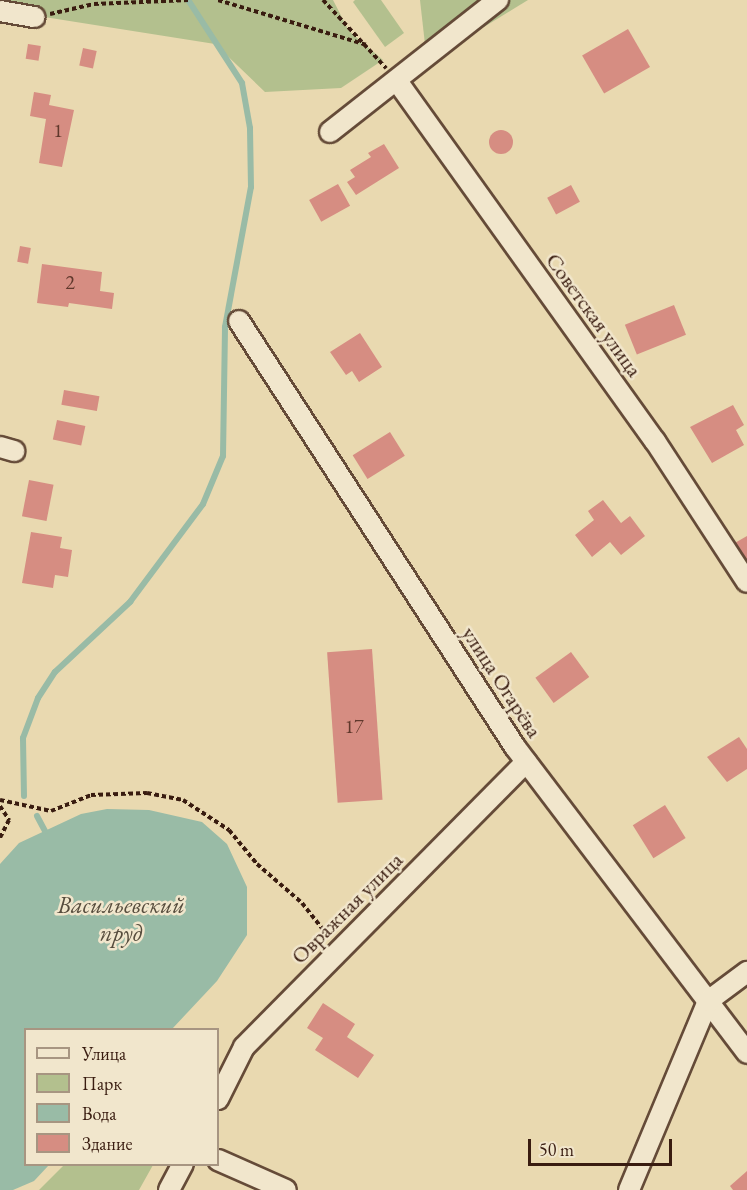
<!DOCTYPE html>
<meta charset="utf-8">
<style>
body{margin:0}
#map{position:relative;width:747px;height:1190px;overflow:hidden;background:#e9d9b0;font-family:"EB Garamond",serif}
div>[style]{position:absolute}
.green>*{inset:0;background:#b3c08e}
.water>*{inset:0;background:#99bba6}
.stream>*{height:6px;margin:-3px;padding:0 3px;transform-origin:3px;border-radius:3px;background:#99bba6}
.building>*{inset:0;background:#d68d82;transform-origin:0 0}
.round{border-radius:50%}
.path>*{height:4px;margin-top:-2px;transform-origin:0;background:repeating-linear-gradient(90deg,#391c10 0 4.5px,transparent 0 7.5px)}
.roads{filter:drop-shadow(2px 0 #654b38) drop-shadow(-2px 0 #654b38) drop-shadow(0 2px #654b38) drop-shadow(0 -2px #654b38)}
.minor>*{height:20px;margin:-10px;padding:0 10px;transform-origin:10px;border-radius:10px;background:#f1e6cc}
span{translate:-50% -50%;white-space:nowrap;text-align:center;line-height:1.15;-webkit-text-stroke:5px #f1e6cc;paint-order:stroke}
.number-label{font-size:20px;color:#60382c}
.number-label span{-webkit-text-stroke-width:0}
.street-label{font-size:22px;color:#391c10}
.water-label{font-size:24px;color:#564c3d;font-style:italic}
.legend{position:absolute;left:24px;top:1028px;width:195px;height:138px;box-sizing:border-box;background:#f1e6cc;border:2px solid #a79581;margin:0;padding:8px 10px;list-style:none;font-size:18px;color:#391c10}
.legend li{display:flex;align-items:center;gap:12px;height:30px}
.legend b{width:30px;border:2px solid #a79581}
.scale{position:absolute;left:528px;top:1139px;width:144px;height:27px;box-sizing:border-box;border:3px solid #391c10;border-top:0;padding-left:8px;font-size:18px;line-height:21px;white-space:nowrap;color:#391c10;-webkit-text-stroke:4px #f1e6cc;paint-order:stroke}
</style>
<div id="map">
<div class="green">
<div style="clip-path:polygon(0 0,333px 0,349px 31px,383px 60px,341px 88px,265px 92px,215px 44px,0 10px)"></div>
<div style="clip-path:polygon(355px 0,381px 0,404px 33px,385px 47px,353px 2px)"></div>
<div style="clip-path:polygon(420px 0,528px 0,427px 62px)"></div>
<div style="clip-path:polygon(64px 1165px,64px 1164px,153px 1165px,139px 1190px,39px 1190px)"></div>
</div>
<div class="water">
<div style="clip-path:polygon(107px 809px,149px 810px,202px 822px,227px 844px,247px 887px,247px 935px,217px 981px,172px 1029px,26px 1030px,26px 1164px,49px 1165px,34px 1181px,13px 1190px,0 1190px,0 864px,19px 843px,81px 814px)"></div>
</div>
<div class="stream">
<div style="left:24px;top:796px;width:58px;rotate:-91deg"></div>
<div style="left:23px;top:738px;width:43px;rotate:-69.4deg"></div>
<div style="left:38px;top:698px;width:31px;rotate:-57deg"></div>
<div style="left:55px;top:672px;width:103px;rotate:-43deg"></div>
<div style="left:130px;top:602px;width:122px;rotate:-53.3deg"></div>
<div style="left:203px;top:504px;width:52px;rotate:-67.4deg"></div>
<div style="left:223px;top:456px;width:129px;rotate:-89.1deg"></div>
<div style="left:225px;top:327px;width:142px;rotate:-79.5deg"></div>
<div style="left:251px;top:187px;width:59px;rotate:-91deg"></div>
<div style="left:250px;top:128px;width:46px;rotate:-100.1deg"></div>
<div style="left:242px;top:83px;width:99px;rotate:-123deg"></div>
<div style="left:37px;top:816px;width:17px;rotate:62deg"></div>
</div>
<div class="building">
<div style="left:628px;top:29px;width:44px;height:53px;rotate:60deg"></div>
<div style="left:28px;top:44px;width:13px;height:15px;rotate:9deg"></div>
<div style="left:83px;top:48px;width:14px;height:18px;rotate:12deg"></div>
<div style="clip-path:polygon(34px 92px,51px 95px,49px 105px,74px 110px,62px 167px,39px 163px,46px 119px,30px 116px)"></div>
<div class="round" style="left:489px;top:130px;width:24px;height:24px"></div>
<div style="clip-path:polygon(384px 144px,399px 168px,356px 195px,347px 182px,355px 177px,350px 170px,371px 157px,368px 153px)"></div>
<div style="left:338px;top:184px;width:25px;height:33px;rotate:61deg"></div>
<div style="left:571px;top:185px;width:19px;height:27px;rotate:62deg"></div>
<div style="left:20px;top:246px;width:11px;height:16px;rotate:10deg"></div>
<div style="clip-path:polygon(42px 264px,102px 272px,100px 291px,114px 293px,112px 309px,69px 303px,68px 307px,37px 303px)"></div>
<div style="left:674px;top:305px;width:32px;height:53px;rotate:68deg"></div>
<div style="clip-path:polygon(360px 333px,382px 367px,359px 382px,352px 371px,346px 375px,330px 352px)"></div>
<div style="left:64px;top:390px;width:36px;height:15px;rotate:10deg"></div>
<div style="clip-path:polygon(733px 405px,744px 425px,736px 430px,744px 445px,712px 463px,690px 427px)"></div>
<div style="left:57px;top:420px;width:29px;height:20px;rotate:12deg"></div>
<div style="left:390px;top:432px;width:28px;height:44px;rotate:58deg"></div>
<div style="left:29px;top:480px;width:25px;height:37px;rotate:11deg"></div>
<div style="clip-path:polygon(603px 500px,621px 523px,630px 516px,645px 536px,621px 555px,610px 542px,592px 557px,575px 535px,594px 520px,588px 511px)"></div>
<div style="clip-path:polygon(31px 532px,62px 537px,60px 548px,72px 550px,68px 577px,55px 575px,53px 588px,22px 583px)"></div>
<div style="clip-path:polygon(747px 536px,747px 566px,733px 544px)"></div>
<div style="left:372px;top:649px;width:151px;height:45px;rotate:86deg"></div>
<div style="left:571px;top:652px;width:31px;height:44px;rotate:54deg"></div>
<div style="clip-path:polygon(739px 737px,747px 749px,747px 769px,727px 782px,707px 757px)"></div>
<div style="left:665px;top:805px;width:39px;height:38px;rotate:58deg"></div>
<div style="clip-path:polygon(323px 1003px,355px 1024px,347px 1037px,374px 1055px,358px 1078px,315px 1050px,323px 1038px,307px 1028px)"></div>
<div style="clip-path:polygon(747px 1171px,747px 1190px,733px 1190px,730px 1186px)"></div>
</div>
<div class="path">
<div style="left:218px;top:0;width:156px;rotate:16.8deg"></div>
<div style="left:323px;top:0;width:93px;rotate:47.2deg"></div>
<div style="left:50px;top:14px;width:45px;rotate:-12.8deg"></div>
<div style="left:94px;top:4px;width:95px;rotate:-2.4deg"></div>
<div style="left:0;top:800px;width:52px;rotate:12.2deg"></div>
<div style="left:51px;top:811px;width:43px;rotate:-21.8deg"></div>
<div style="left:91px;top:795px;width:56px;rotate:-2deg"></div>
<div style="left:147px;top:793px;width:37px;rotate:11deg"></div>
<div style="left:183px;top:800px;width:55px;rotate:33.1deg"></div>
<div style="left:229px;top:830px;width:44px;rotate:50.5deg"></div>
<div style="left:257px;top:864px;width:60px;rotate:40.9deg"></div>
<div style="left:302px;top:903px;width:43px;rotate:51.5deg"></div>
<div style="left:0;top:806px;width:17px;rotate:57deg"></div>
<div style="left:9px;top:820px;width:20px;rotate:117deg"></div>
</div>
<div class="roads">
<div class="minor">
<div style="left:0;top:11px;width:35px;rotate:10deg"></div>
<div style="left:397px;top:81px;width:443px;rotate:54.4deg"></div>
<div style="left:655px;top:441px;width:168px;rotate:56.9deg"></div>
<div style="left:330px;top:132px;width:214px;rotate:-38.2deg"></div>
<div style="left:239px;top:321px;width:508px;rotate:57.06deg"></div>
<div style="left:515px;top:747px;width:384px;rotate:52.8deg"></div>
<div style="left:0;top:447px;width:15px;rotate:16deg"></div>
<div style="left:218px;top:1099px;width:58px;rotate:-63.4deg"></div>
<div style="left:244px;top:1047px;width:401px;rotate:-45.3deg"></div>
<div style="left:218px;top:1160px;width:74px;rotate:23.8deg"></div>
<div style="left:169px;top:1190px;width:30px;rotate:-62deg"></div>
<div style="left:629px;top:1190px;width:205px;rotate:-67.3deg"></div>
<div style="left:708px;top:1001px;width:49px;rotate:-36.6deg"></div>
</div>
</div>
<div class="number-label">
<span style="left:58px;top:130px">1</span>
<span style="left:70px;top:282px">2</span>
<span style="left:354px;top:726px">17</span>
</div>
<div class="street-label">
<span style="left:594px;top:315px;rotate:54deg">Советская улица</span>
<span style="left:502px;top:682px;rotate:57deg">улица Огарёва</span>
<span style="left:347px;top:908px;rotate:-45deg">Овражная улица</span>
</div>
<div class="water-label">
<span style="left:121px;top:919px">Васильевский<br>пруд</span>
</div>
<ul class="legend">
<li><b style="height:8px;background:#f1e6cc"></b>Улица</li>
<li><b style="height:16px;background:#b3c08e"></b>Парк</li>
<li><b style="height:16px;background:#99bba6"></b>Вода</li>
<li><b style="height:16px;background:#d68d82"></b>Здание</li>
</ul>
<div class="scale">50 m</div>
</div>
